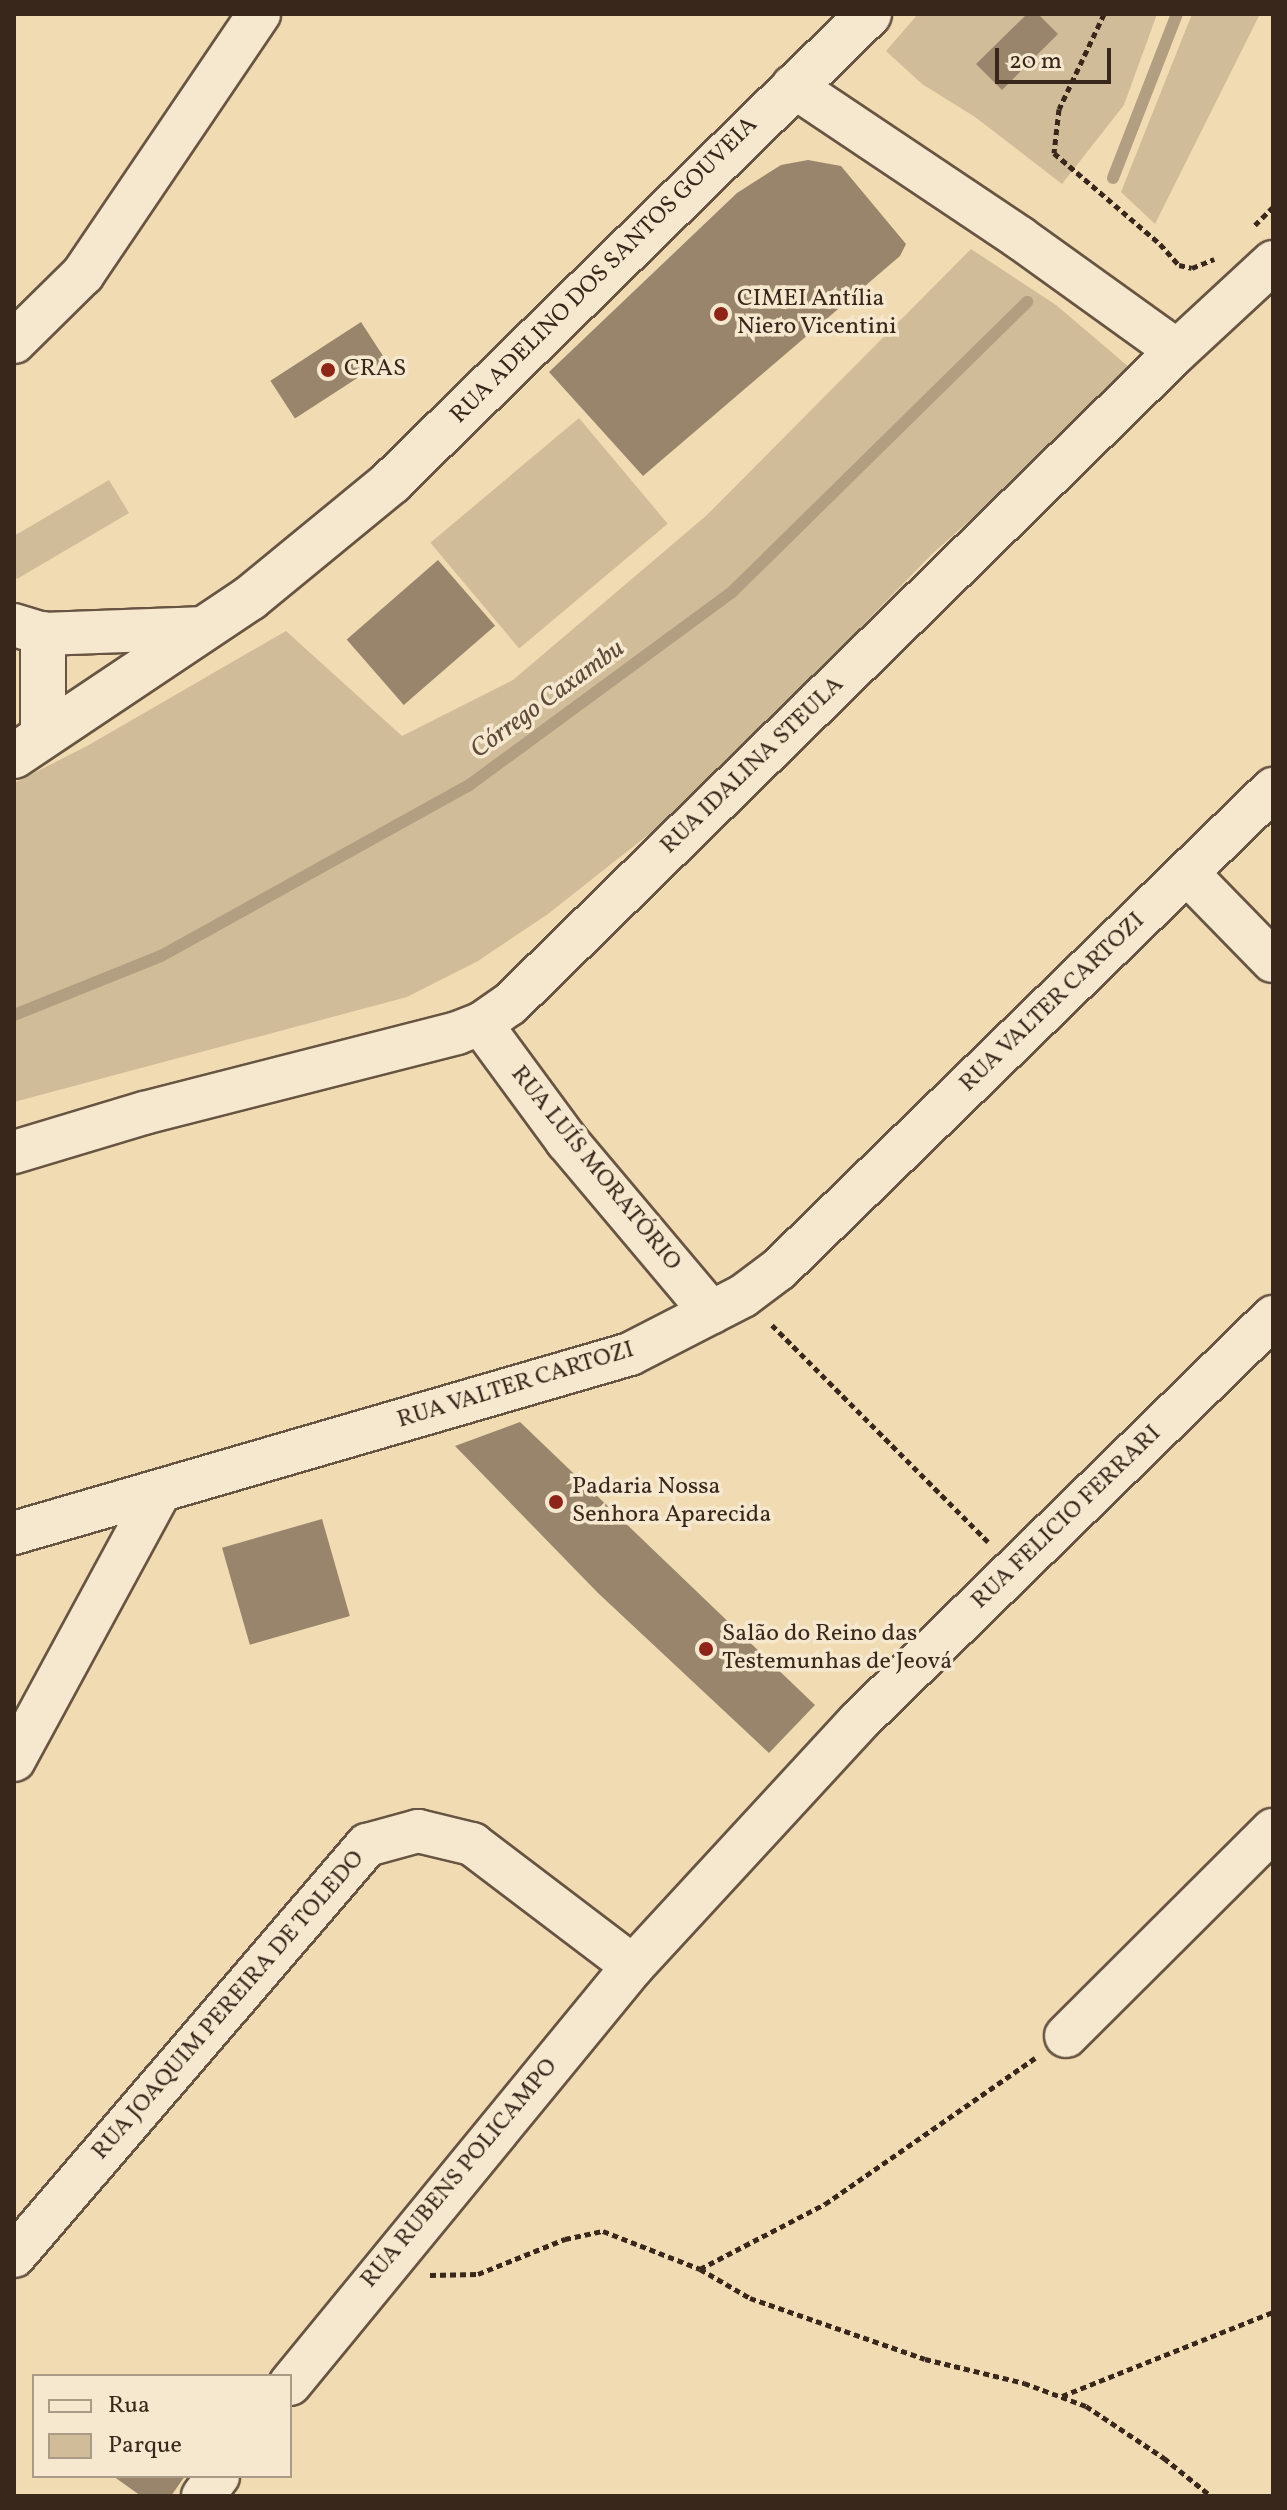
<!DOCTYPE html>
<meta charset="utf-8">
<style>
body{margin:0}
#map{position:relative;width:1287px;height:2510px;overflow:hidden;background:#f0dbb3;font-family:Vollkorn,serif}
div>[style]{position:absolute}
.green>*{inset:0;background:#d1bc99;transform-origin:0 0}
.stream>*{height:12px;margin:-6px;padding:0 6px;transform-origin:6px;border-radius:6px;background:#b29e80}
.building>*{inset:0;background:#99856b;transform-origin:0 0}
.path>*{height:5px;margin-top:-2.5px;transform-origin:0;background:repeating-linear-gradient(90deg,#3a271c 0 6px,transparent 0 10px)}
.roads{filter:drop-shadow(2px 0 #685442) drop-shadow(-2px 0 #685442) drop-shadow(0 2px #685442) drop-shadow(0 -2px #685442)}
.minor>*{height:42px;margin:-21px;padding:0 21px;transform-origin:21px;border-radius:21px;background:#f5e8ce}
.tertiary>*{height:44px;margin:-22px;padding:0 22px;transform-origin:22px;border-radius:22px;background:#f5e8ce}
.dots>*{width:22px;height:22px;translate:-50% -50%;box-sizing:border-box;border:4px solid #f5e8ce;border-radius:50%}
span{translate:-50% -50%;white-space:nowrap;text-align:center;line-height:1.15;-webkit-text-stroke:7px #f5e8ce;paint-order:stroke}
.street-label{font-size:24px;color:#3a271c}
.poi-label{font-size:24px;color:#3a271c}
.left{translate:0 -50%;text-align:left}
.water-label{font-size:26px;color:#5e4b3a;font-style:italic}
.frame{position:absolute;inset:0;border:16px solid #3a271c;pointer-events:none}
.legend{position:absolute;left:32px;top:2374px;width:260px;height:104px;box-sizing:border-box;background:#f5e8ce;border:2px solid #aa9b87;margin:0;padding:10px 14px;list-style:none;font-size:24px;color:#3a271c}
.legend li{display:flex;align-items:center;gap:16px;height:40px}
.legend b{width:40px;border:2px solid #aa9b87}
.scale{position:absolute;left:995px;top:48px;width:116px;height:36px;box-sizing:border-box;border:4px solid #3a271c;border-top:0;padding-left:10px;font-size:24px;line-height:28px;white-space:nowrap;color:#3a271c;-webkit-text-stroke:6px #f5e8ce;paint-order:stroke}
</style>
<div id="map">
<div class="green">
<div style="clip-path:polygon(918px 14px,1157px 14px,1124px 105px,1062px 184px,975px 117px,922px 84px,886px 51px)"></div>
<div style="clip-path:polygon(1192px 14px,1260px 14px,1155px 224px,1121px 192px)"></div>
<div style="clip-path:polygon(971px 249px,1056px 305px,1136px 373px,932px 554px,696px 797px,548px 914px,478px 961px,407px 997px,14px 1102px,14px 783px,87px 746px,286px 631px,402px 736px,513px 680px,707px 515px)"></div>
<div style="left:579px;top:418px;width:138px;height:194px;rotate:50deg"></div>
<div style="clip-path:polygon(109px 480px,129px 513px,17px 579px,14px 574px,14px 536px)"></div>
</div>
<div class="stream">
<div style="left:1113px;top:178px;width:176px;rotate:-68.7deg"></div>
<div style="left:14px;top:1015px;width:158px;rotate:-21.9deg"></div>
<div style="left:161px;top:956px;width:351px;rotate:-29deg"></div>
<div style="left:468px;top:786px;width:328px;rotate:-36.3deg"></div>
<div style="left:732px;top:592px;width:414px;rotate:-44.5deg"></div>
</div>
<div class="building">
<div style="clip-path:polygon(1027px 14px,1038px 14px,1058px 34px,1002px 90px,976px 64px)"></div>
<div style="clip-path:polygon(808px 160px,841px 166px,906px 244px,900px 256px,643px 476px,549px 372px,737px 193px,781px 165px)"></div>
<div style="left:361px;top:322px;width:45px;height:108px;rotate:57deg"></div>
<div style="left:438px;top:560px;width:87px;height:121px;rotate:49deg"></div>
<div style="clip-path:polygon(520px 1422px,815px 1705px,769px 1753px,598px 1593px,455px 1446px)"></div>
<div style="left:322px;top:1519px;width:101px;height:104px;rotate:74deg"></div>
<div style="clip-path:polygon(113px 2476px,185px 2476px,171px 2496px,141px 2496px)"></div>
</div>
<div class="path">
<div style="left:1104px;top:14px;width:105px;rotate:115.3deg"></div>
<div style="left:1059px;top:109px;width:44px;rotate:96.5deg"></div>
<div style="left:1054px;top:153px;width:140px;rotate:40.6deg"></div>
<div style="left:1160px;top:244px;width:28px;rotate:48deg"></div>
<div style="left:1179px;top:265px;width:13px;rotate:13deg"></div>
<div style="left:1192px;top:268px;width:24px;rotate:-22deg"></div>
<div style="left:1255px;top:225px;width:25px;rotate:-45deg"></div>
<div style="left:772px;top:1325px;width:306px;rotate:45.1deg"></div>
<div style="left:700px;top:2269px;width:141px;rotate:-27.5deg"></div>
<div style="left:825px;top:2204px;width:256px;rotate:-34.8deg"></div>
<div style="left:430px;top:2275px;width:48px;rotate:-1.2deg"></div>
<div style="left:478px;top:2274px;width:94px;rotate:-21.9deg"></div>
<div style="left:565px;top:2239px;width:39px;rotate:-12deg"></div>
<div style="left:603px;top:2231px;width:104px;rotate:21.4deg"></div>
<div style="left:700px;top:2269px;width:58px;rotate:30.1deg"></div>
<div style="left:750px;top:2298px;width:185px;rotate:19.2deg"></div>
<div style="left:925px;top:2359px;width:102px;rotate:13.6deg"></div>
<div style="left:1024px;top:2383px;width:66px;rotate:20.4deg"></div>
<div style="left:1086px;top:2406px;width:94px;rotate:33.7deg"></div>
<div style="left:1164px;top:2458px;width:60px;rotate:39deg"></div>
<div style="left:1062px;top:2396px;width:227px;rotate:-21.7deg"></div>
</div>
<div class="roads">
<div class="minor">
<div style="left:793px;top:86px;width:273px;rotate:33.8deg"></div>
<div style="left:1020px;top:238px;width:193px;rotate:35.7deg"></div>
<div style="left:14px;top:342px;width:97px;rotate:-44.6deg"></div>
<div style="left:83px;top:274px;width:314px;rotate:-55.9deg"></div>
<div style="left:14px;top:625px;width:30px;rotate:17deg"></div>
<div style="left:43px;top:634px;width:163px;rotate:-2.1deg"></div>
<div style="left:1187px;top:873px;width:123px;rotate:45.7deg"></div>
<div style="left:481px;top:1024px;width:145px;rotate:53.7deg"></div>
<div style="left:567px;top:1141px;width:224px;rotate:49.9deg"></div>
<div style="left:14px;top:1152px;width:136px;rotate:-16.7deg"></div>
<div style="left:144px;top:1113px;width:323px;rotate:-14.3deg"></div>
<div style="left:457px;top:1033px;width:26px;rotate:-21deg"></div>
<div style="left:481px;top:1024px;width:35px;rotate:-35deg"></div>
<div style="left:510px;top:1004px;width:933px;rotate:-44.39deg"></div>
<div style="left:1177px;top:351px;width:131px;rotate:-42.8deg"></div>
<div style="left:14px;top:1533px;width:641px;rotate:-16.2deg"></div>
<div style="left:630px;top:1354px;width:127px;rotate:-27.2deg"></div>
<div style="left:743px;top:1296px;width:45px;rotate:-36.9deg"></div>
<div style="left:779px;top:1269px;width:689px;rotate:-44.18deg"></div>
<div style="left:14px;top:1760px;width:304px;rotate:-61.5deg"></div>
<div style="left:1066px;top:2036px;width:292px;rotate:-44.9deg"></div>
<div style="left:14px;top:2256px;width:542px;rotate:-49.34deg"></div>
<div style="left:367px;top:1845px;width:53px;rotate:-15.4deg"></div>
<div style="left:418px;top:1831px;width:56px;rotate:13.5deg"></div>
<div style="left:472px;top:1844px;width:202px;rotate:37.2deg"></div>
<div style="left:290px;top:2384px;width:541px;rotate:-50.63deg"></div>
<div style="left:633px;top:1966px;width:332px;rotate:-47.3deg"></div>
<div style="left:858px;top:1722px;width:580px;rotate:-44.3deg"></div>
<div style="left:203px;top:2496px;width:25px;rotate:-53deg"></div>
</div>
<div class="tertiary">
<div style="left:43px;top:736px;width:102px;rotate:-90deg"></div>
<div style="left:14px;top:756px;width:284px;rotate:-33.8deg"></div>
<div style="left:250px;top:598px;width:183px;rotate:-39.4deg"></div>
<div style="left:391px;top:482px;width:669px;rotate:-44.39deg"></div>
</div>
</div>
<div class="dots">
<div style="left:721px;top:314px;background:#8f2418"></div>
<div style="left:328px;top:370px;background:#8f2418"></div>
<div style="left:556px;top:1502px;background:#8f2418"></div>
<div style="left:706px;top:1649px;background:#8f2418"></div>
</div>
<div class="street-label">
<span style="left:605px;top:271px;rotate:-45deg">RUA ADELINO DOS SANTOS GOUVEIA</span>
<span style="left:753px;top:766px;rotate:-44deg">RUA IDALINA STEULA</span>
<span style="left:1053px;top:1003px;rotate:-44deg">RUA VALTER CARTOZI</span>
<span style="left:595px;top:1169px;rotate:51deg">RUA LUÍS MORATÓRIO</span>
<span style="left:516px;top:1386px;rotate:-17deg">RUA VALTER CARTOZI</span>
<span style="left:1067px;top:1518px;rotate:-44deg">RUA FELICIO FERRARI</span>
<span style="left:229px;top:2006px;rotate:-49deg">RUA JOAQUIM PEREIRA DE TOLEDO</span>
<span style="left:460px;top:2174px;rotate:-50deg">RUA RUBENS POLICAMPO</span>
</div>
<div class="poi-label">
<span class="left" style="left:737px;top:314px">CIMEI Antília<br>Niero Vicentini</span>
<span class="left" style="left:344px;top:370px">CRAS</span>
<span class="left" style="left:572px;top:1502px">Padaria Nossa<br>Senhora Aparecida</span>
<span class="left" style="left:722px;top:1649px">Salão do Reino das<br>Testemunhas de Jeová</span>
</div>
<div class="water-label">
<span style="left:548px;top:700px;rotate:-36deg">Córrego Caxambu</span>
</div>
<div class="frame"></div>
<ul class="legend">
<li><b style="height:10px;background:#f5e8ce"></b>Rua</li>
<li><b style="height:22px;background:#d1bc99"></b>Parque</li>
</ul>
<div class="scale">20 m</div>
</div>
